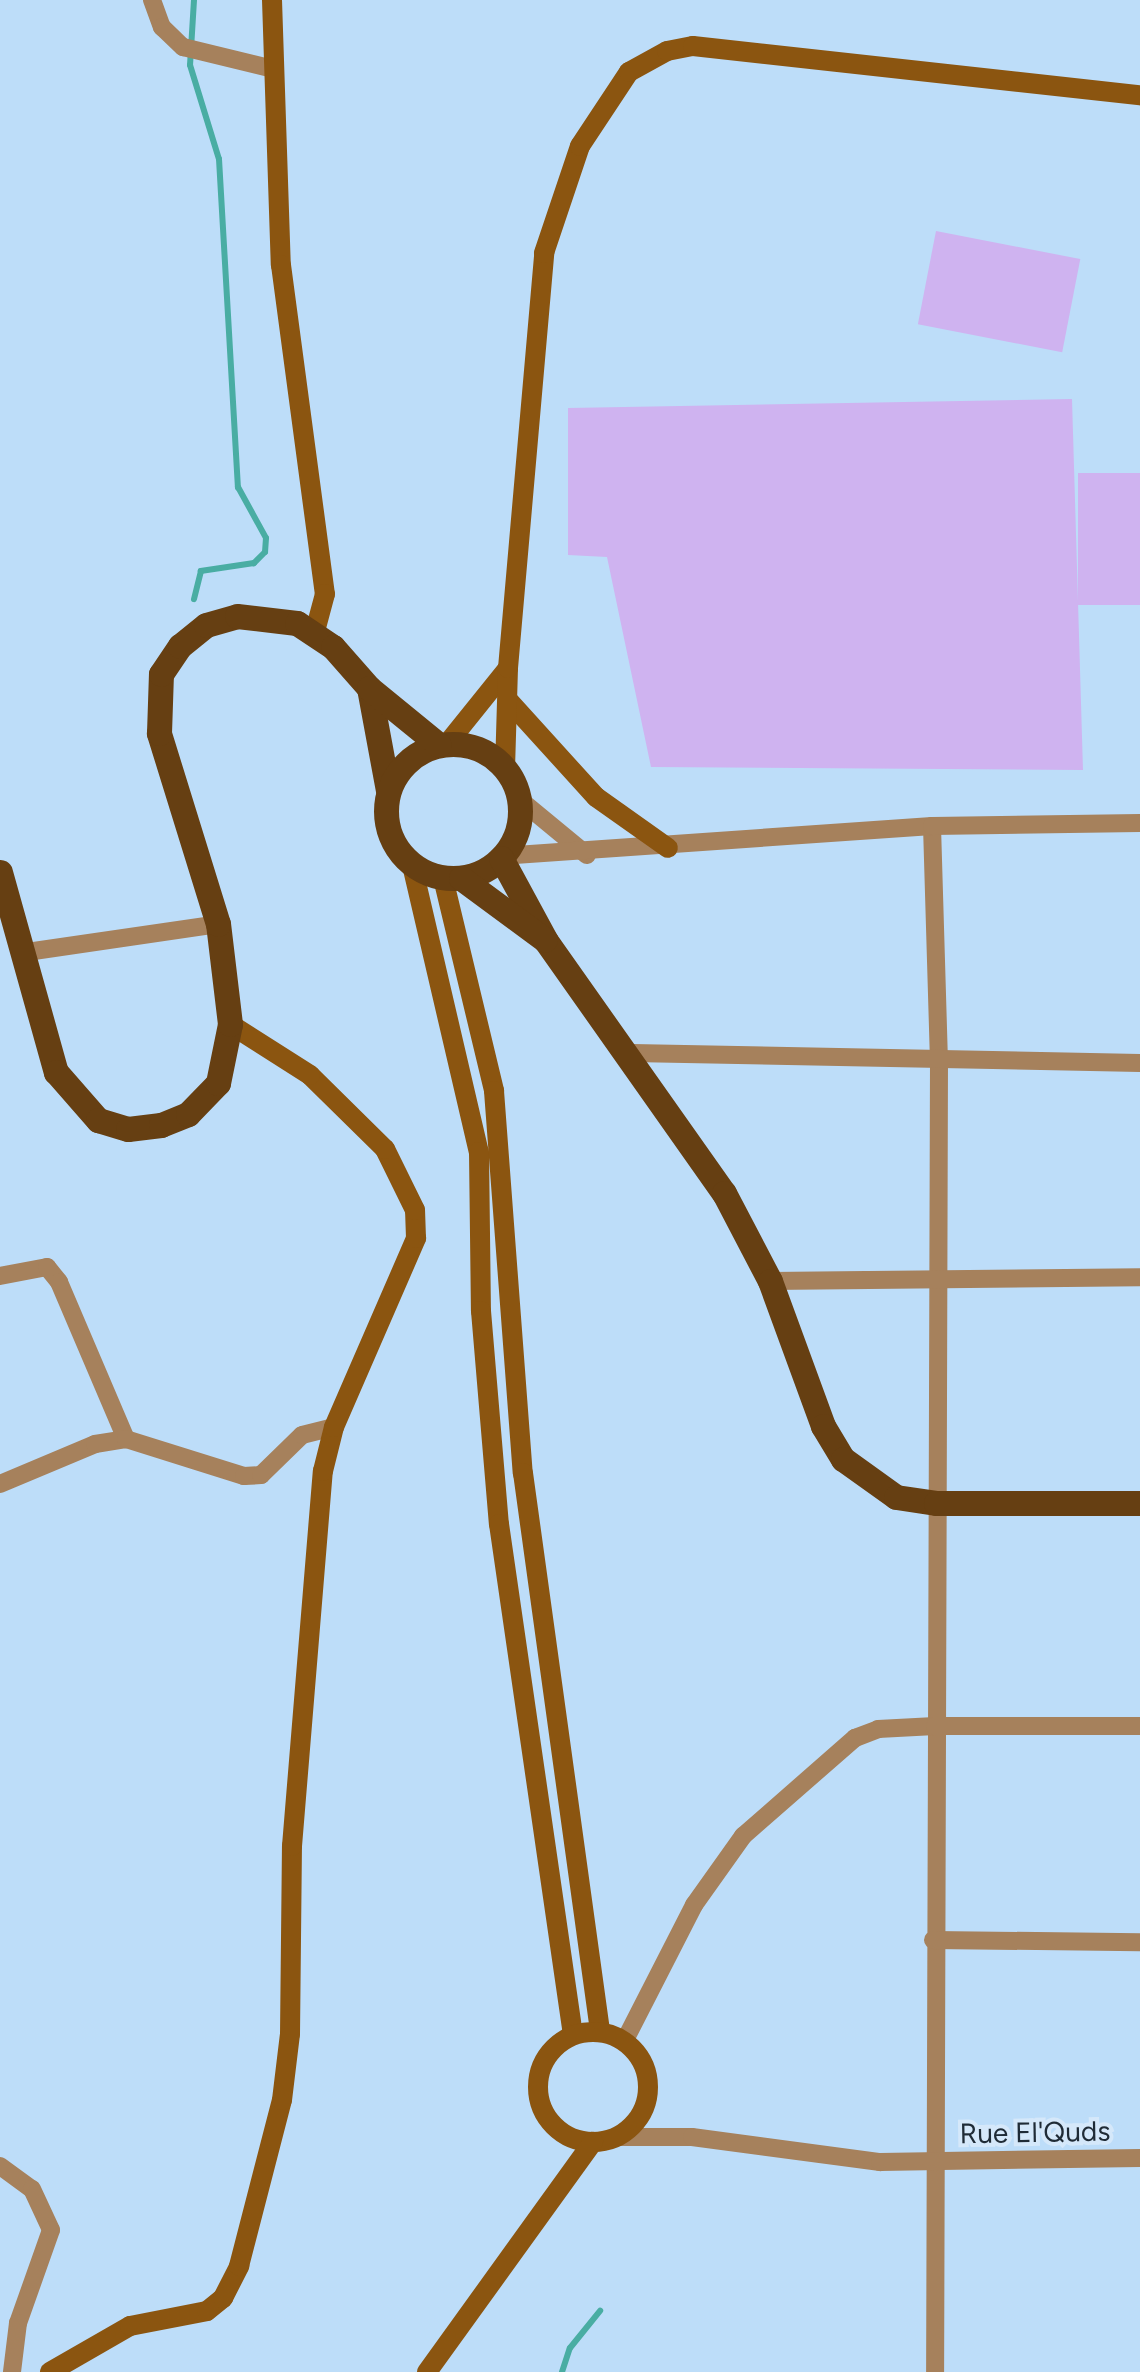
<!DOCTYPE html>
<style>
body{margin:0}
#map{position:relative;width:1140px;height:2372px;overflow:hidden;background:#bdddf9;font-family:Figtree,sans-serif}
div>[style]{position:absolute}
.green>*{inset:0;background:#cfb3f0;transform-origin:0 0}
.stream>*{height:6px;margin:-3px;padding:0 3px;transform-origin:3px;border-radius:3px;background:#49ada3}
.street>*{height:18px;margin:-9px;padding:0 9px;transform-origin:9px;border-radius:9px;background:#a6815c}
.secondary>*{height:20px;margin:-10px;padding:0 10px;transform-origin:10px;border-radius:10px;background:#8b5510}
.secondary>.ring{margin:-10px;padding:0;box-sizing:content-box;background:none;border:20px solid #8b5510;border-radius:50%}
.primary>*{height:25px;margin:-12.5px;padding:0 12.5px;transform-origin:12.5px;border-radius:12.5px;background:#663f12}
.primary>.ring{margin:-12.5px;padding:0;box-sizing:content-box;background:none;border:25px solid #663f12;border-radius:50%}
span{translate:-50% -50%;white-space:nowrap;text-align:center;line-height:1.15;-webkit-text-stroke:8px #d5e8fa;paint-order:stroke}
.street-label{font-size:28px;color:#1f2b36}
</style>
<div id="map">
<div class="green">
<div style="left:936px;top:231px;width:147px;height:95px;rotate:11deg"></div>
<div style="clip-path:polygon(1072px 399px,1083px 770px,651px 767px,607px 557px,568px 555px,568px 408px)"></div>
<div style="left:1078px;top:473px;width:62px;height:132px"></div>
</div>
<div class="stream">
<div style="left:194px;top:0;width:65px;rotate:93.5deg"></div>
<div style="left:190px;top:65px;width:98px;rotate:72.9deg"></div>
<div style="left:219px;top:159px;width:329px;rotate:86.7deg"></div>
<div style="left:238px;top:487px;width:58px;rotate:61.2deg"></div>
<div style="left:266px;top:538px;width:14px;rotate:94deg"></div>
<div style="left:265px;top:552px;width:16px;rotate:135deg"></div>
<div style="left:254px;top:563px;width:54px;rotate:171.4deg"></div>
<div style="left:201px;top:571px;width:29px;rotate:104deg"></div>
<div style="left:562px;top:2372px;width:25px;rotate:-72deg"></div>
<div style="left:570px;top:2348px;width:48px;rotate:-51deg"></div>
</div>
<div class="street">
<div style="left:152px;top:0;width:29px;rotate:70deg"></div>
<div style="left:162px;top:27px;width:29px;rotate:44deg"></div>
<div style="left:183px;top:47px;width:93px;rotate:13.7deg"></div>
<div style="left:519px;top:799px;width:88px;rotate:39.5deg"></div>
<div style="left:932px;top:826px;width:235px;rotate:88.3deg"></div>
<div style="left:939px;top:1061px;width:1311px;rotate:90.17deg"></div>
<div style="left:502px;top:856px;width:431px;rotate:-4deg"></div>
<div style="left:932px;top:826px;width:208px;rotate:-0.8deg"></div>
<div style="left:20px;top:953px;width:200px;rotate:-8.3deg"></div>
<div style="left:632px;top:1053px;width:508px;rotate:1.13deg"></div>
<div style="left:0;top:1276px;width:48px;rotate:-10.8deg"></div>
<div style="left:47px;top:1267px;width:19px;rotate:51deg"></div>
<div style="left:59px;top:1282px;width:171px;rotate:66.9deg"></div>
<div style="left:770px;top:1281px;width:370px;rotate:-0.6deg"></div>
<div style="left:0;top:1484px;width:103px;rotate:-22.8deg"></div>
<div style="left:95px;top:1444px;width:31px;rotate:-9deg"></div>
<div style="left:126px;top:1439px;width:124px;rotate:17.4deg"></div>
<div style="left:244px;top:1476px;width:17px;rotate:-3deg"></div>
<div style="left:261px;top:1475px;width:57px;rotate:-44.3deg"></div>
<div style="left:302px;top:1435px;width:33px;rotate:-14deg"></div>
<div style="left:933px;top:1940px;width:207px;rotate:0.6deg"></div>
<div style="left:625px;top:2040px;width:152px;rotate:-62.9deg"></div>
<div style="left:694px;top:1905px;width:85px;rotate:-54.6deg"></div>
<div style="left:743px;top:1836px;width:149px;rotate:-41.2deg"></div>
<div style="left:855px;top:1738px;width:25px;rotate:-21deg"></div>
<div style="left:878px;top:1729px;width:57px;rotate:-3deg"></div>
<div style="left:935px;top:1726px;width:205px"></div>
<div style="left:616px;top:2137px;width:76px"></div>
<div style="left:692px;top:2137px;width:190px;rotate:7.6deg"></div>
<div style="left:880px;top:2162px;width:260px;rotate:-0.9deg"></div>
<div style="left:0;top:2166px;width:39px;rotate:36deg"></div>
<div style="left:32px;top:2189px;width:45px;rotate:65.1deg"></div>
<div style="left:51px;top:2230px;width:99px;rotate:109.5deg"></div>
<div style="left:18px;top:2323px;width:49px;rotate:97deg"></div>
</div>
<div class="secondary">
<div style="left:272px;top:0;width:265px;rotate:88.1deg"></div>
<div style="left:281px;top:265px;width:332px;rotate:82.4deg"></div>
<div style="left:325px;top:594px;width:39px;rotate:105deg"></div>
<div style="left:508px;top:700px;width:131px;rotate:47.8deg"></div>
<div style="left:596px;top:797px;width:88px;rotate:35.3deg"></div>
<div style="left:447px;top:744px;width:97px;rotate:-51.2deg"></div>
<div style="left:505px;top:769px;width:101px;rotate:-88.3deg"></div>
<div style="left:508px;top:668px;width:417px;rotate:-85deg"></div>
<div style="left:544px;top:253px;width:113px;rotate:-71.4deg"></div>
<div style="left:580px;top:146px;width:89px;rotate:-56.5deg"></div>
<div style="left:629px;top:72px;width:43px;rotate:-28.9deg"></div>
<div style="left:667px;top:51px;width:26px;rotate:-11deg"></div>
<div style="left:693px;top:46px;width:450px;rotate:6.3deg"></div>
<div style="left:412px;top:865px;width:295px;rotate:76.9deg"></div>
<div style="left:479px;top:1152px;width:159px;rotate:89.3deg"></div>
<div style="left:481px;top:1311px;width:214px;rotate:85.2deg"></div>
<div style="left:499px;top:1524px;width:516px;rotate:81.76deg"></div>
<div style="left:443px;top:878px;width:219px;rotate:76.5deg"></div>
<div style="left:494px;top:1091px;width:383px;rotate:85.7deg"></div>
<div style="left:523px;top:1473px;width:563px;rotate:82.14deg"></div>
<div class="ring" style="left:538px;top:2032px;width:90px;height:90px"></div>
<div style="left:50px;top:2372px;width:92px;rotate:-29.9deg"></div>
<div style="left:130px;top:2326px;width:78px;rotate:-11deg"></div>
<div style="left:207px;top:2311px;width:21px;rotate:-39deg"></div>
<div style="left:223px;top:2298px;width:36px;rotate:-63deg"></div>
<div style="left:239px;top:2266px;width:171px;rotate:-75.5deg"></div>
<div style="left:282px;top:2100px;width:66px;rotate:-83.1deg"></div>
<div style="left:290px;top:2034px;width:188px;rotate:-89.4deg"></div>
<div style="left:292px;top:1846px;width:376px;rotate:-85.3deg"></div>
<div style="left:323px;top:1471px;width:45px;rotate:-76deg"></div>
<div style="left:334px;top:1427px;width:206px;rotate:-66.5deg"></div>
<div style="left:416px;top:1238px;width:28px;rotate:-92deg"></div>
<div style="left:415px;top:1210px;width:68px;rotate:-116.2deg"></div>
<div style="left:385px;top:1149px;width:105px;rotate:-135.4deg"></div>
<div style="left:310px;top:1075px;width:95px;rotate:-147.5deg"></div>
<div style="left:427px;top:2372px;width:284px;rotate:-54.2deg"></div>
</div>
<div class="primary">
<div style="left:369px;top:688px;width:105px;rotate:79.5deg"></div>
<div class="ring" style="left:386px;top:744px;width:109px;height:109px"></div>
<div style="left:501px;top:858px;width:94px;rotate:61.5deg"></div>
<div style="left:546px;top:941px;width:309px;rotate:54.8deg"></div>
<div style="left:724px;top:1193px;width:99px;rotate:62.4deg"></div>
<div style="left:770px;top:1281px;width:154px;rotate:69.9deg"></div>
<div style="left:823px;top:1426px;width:39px;rotate:59deg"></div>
<div style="left:843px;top:1459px;width:65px;rotate:35.6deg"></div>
<div style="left:896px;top:1497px;width:40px;rotate:8.5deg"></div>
<div style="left:936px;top:1503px;width:204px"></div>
<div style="left:0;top:872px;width:208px;rotate:74.4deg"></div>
<div style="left:56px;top:1072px;width:64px;rotate:48.8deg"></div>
<div style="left:98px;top:1120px;width:31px;rotate:17deg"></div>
<div style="left:128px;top:1129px;width:33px;rotate:-7deg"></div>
<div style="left:161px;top:1125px;width:29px;rotate:-22deg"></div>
<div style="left:188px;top:1114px;width:43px;rotate:-45.9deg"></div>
<div style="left:218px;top:1083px;width:60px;rotate:-78.5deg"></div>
<div style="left:230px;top:1024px;width:101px;rotate:-96.8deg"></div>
<div style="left:218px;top:924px;width:200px;rotate:-107.2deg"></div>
<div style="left:159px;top:733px;width:59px;rotate:-88.1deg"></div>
<div style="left:161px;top:674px;width:34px;rotate:-56deg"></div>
<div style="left:180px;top:646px;width:33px;rotate:-39deg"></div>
<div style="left:206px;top:625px;width:32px;rotate:-16deg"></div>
<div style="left:237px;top:616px;width:60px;rotate:6.7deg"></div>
<div style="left:297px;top:623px;width:43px;rotate:33.7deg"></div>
<div style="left:333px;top:647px;width:55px;rotate:48.7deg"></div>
<div style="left:369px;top:688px;width:90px;rotate:39.2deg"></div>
<div style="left:461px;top:878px;width:104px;rotate:36.4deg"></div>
</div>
<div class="street-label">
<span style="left:1035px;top:2132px;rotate:-1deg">Rue El'Quds</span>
</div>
</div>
